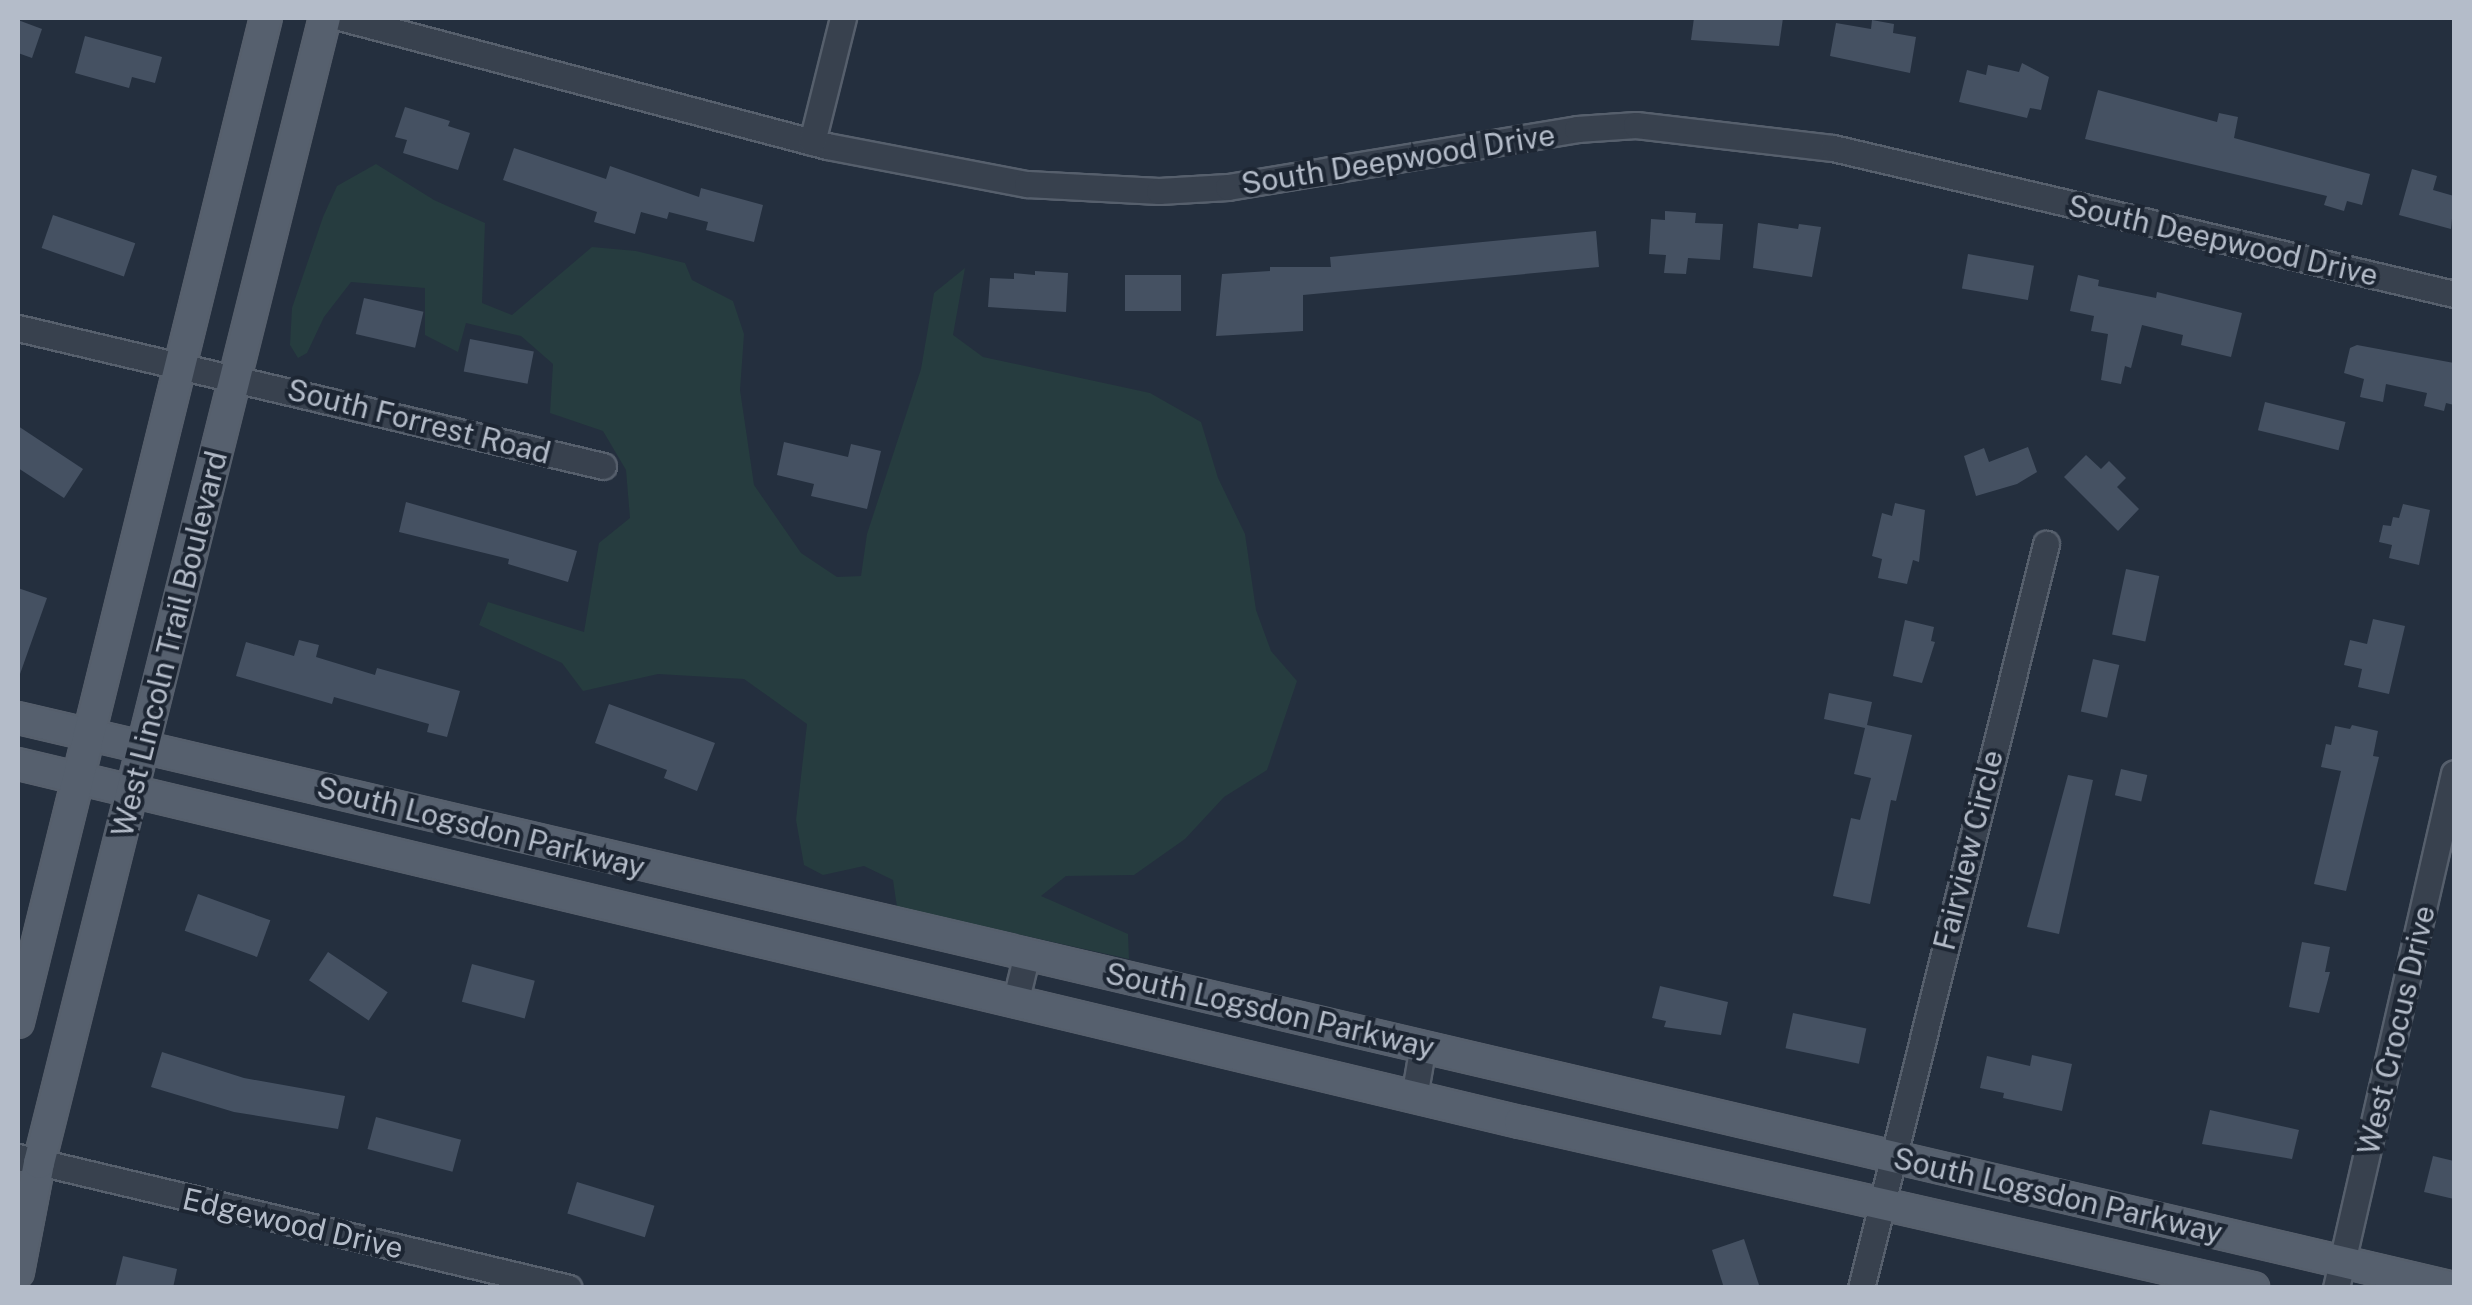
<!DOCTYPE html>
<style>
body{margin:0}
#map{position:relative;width:2472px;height:1305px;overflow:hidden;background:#242f3e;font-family:"Public Sans",sans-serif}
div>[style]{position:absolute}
.green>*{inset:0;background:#263c3f}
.building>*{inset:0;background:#455162;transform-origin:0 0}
.roads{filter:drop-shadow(2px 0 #565f6c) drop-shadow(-2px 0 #565f6c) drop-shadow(0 2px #565f6c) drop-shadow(0 -2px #565f6c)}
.minor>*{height:25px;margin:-12.5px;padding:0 12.5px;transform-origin:12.5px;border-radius:12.5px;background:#38414e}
.major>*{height:30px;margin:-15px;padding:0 15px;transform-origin:15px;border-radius:15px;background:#56606e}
span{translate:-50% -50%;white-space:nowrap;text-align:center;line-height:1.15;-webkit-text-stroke:8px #1d2633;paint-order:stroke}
.street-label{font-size:30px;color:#b4bcc9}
.frame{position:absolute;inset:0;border:20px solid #b4bcc9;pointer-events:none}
</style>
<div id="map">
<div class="green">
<div style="clip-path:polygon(376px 164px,434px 200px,485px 223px,482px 303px,512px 315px,592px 247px,636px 251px,685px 263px,692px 280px,733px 301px,744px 334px,740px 390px,754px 485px,801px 553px,837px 577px,861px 576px,867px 534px,921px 369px,934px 293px,965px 268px,953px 335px,983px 357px,1150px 393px,1201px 422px,1218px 478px,1245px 534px,1256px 610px,1271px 651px,1297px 681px,1267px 770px,1224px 797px,1185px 839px,1134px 875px,1066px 876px,1041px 896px,1128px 934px,1129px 959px,897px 907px,893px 880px,864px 866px,823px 875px,804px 865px,796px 820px,807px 724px,744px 679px,658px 674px,583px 691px,562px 663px,479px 625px,488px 602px,584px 632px,599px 543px,630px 518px,626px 470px,603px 431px,550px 413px,553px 364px,521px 336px,466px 323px,458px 352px,425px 335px,425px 288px,351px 282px,324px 317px,307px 353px,298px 358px,290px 345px,292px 308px,323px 217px,337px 186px)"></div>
</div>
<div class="building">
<div style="clip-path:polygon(1694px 18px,1783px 18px,1779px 46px,1691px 40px)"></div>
<div style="clip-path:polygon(18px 20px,42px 29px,32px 58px,18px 53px)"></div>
<div style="clip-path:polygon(1872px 20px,1894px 24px,1893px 33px,1916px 37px,1910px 73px,1830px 56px,1836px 23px,1871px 29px)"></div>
<div style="clip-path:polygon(85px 36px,162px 57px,155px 83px,132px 77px,129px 88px,75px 73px)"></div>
<div style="clip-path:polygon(2022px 63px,2049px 77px,2041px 110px,2030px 108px,2027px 118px,1959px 102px,1967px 70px,1986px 75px,1988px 65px,2019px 72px)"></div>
<div style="clip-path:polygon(2098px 90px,2217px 122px,2219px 113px,2238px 117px,2234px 138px,2370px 174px,2362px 205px,2347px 201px,2344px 211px,2324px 205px,2327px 196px,2085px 139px)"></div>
<div style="clip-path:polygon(405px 107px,450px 121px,448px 126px,470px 133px,458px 170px,403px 153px,407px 140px,395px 137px)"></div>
<div style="clip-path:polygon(514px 148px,606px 179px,610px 166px,699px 197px,701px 188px,763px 205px,754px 242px,706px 230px,708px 222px,669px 212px,667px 219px,641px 212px,635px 234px,594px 222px,597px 212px,503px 180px)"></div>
<div style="clip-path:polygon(2412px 169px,2437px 176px,2433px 190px,2454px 196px,2451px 229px,2399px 215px)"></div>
<div style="clip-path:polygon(1665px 211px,1696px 213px,1695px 223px,1723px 224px,1720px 260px,1688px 258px,1686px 274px,1664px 273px,1666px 255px,1649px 254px,1651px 219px,1665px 220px)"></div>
<div style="left:53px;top:215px;width:87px;height:35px;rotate:19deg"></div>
<div style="clip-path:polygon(1758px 223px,1798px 229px,1799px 224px,1821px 227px,1812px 277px,1753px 268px)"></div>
<div style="clip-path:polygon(1596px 231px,1599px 267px,1303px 295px,1303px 331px,1216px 336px,1222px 274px,1270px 271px,1270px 267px,1331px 267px,1330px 257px)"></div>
<div style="left:1968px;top:254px;width:67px;height:35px;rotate:10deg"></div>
<div style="clip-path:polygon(1035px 271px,1068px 273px,1066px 312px,988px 307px,990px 278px,1014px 279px,1014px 273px,1035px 275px)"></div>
<div style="left:1125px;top:275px;width:56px;height:36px"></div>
<div style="clip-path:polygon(2078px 275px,2099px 280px,2098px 286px,2156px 298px,2157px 292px,2242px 313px,2231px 357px,2181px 345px,2183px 335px,2142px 325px,2131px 368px,2125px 366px,2121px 384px,2101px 380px,2108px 334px,2091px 331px,2094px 316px,2070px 311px)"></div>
<div style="left:364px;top:298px;width:61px;height:37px;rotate:13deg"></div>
<div style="left:470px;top:339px;width:65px;height:33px;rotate:11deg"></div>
<div style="clip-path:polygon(2357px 345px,2454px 363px,2454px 405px,2446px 403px,2444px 411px,2424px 406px,2427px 393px,2386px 384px,2383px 402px,2360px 397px,2364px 379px,2344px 373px,2350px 348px)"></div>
<div style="left:2265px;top:402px;width:83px;height:29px;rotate:14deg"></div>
<div style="clip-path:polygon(18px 426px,83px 469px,64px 498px,18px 468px)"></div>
<div style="clip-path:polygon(784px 442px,848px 457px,851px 444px,881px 451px,867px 509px,811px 496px,814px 484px,777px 475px)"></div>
<div style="clip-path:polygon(2028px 447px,2037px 472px,2017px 484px,1976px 496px,1964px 456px,1984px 448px,1989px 462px)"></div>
<div style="clip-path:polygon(2086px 455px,2101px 469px,2109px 461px,2126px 478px,2117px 487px,2139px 509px,2118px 531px,2064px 477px)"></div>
<div style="clip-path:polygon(406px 502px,577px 551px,568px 582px,508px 564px,509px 559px,399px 532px)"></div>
<div style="clip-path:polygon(1895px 503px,1925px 510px,1919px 562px,1913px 560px,1907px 584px,1878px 578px,1882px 559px,1872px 556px,1882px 513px,1892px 516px)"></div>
<div style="clip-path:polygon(2403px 504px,2430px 510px,2419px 565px,2389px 558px,2392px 545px,2379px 542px,2383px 525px,2391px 526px,2393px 517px,2399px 518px)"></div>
<div style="left:2126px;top:569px;width:34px;height:67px;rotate:12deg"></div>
<div style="clip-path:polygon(18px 588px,47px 598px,20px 674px,18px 674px)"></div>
<div style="clip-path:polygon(2373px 619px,2405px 626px,2389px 694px,2358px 687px,2362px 669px,2344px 665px,2350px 640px,2367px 644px)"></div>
<div style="clip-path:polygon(1905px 620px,1934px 627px,1931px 641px,1935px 642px,1922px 683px,1893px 676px)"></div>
<div style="clip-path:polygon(299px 640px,319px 645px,316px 657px,375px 675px,377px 668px,460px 691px,447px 737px,427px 732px,429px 724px,334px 697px,332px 704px,236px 676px,246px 642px,294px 656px)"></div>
<div style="left:2093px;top:659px;width:27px;height:54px;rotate:13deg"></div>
<div style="clip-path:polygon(1829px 693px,1872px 702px,1867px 725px,1912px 735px,1896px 801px,1891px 800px,1870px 904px,1833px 896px,1851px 818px,1860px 820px,1871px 778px,1854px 774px,1865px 728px,1824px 719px)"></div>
<div style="clip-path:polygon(609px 704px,715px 743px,697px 791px,664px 778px,667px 770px,595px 743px)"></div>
<div style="clip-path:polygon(2352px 725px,2378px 731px,2373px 756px,2379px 757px,2346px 891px,2314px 884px,2341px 771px,2321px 767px,2326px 744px,2331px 745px,2335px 726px,2350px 729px)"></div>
<div style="left:2121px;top:769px;width:27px;height:27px;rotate:13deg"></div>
<div style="clip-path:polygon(2068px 775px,2093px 780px,2059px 934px,2027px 927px)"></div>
<div style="left:198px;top:894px;width:77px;height:39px;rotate:20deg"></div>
<div style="clip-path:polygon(2302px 942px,2330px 947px,2325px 972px,2330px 972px,2319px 1013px,2289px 1007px)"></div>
<div style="left:328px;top:952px;width:72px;height:34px;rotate:34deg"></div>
<div style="left:472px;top:964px;width:65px;height:39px;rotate:15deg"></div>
<div style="clip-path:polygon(1660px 986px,1728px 1002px,1721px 1035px,1664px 1027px,1666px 1021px,1652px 1018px)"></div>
<div style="left:1793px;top:1013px;width:75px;height:36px;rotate:12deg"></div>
<div style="clip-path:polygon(162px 1052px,244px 1078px,345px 1096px,338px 1129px,234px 1112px,151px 1087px)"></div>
<div style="clip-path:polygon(2032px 1055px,2072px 1064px,2062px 1111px,2003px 1098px,2004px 1093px,1980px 1088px,1987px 1056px,2030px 1066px)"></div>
<div style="clip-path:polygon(2210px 1110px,2299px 1130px,2292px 1159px,2202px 1144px)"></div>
<div style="left:376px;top:1117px;width:88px;height:33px;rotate:15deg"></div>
<div style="clip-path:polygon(2433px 1156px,2454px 1161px,2454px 1199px,2424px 1192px)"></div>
<div style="left:577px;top:1182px;width:81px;height:33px;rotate:17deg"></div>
<div style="clip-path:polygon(1744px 1239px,1760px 1288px,1724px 1288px,1712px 1250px)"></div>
<div style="clip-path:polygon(123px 1256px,177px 1269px,173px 1288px,115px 1288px)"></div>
</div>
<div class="roads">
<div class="minor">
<div style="left:343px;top:18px;width:501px;rotate:14.81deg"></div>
<div style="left:827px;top:146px;width:204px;rotate:10.8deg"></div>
<div style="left:1027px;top:184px;width:132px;rotate:3deg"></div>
<div style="left:1159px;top:191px;width:69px;rotate:-3.3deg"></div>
<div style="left:1228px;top:187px;width:354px;rotate:-9.4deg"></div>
<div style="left:1577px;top:129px;width:59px;rotate:-3.9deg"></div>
<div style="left:1636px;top:125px;width:198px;rotate:6.7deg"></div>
<div style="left:1833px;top:148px;width:638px;rotate:13.23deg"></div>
<div style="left:812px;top:142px;width:128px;rotate:-76deg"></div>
<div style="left:18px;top:328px;width:601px;rotate:13.27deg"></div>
<div style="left:1016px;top:999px;width:46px;rotate:-76.3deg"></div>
<div style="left:1414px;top:1097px;width:53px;rotate:-80.2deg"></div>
<div style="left:18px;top:1157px;width:566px;rotate:13.37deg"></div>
<div style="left:1861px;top:1288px;width:767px;rotate:-76.04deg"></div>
<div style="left:2336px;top:1288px;width:528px;rotate:-77.09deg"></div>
</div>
<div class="major">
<div style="left:18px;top:718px;width:2502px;rotate:13.17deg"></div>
<div style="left:18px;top:764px;width:1544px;rotate:13.41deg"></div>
<div style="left:1520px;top:1122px;width:752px;rotate:12.76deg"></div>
<div style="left:18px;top:1022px;width:1034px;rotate:-76.13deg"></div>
<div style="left:18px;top:1272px;width:111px;rotate:-79.1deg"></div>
<div style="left:39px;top:1163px;width:1180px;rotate:-75.98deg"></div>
</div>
</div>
<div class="street-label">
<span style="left:1398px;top:159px;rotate:-9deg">South Deepwood Drive</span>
<span style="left:2223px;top:240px;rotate:13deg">South Deepwood Drive</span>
<span style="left:419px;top:421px;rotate:14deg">South Forrest Road</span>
<span style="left:169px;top:644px;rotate:-76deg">West Lincoln Trail Boulevard</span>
<span style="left:481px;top:827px;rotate:14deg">South Logsdon Parkway</span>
<span style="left:1968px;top:850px;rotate:-76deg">Fairview Circle</span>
<span style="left:1270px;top:1010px;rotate:13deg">South Logsdon Parkway</span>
<span style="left:2396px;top:1030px;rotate:-77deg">West Crocus Drive</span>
<span style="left:2058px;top:1195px;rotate:13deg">South Logsdon Parkway</span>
<span style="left:293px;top:1223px;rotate:13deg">Edgewood Drive</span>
</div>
<div class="frame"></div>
</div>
